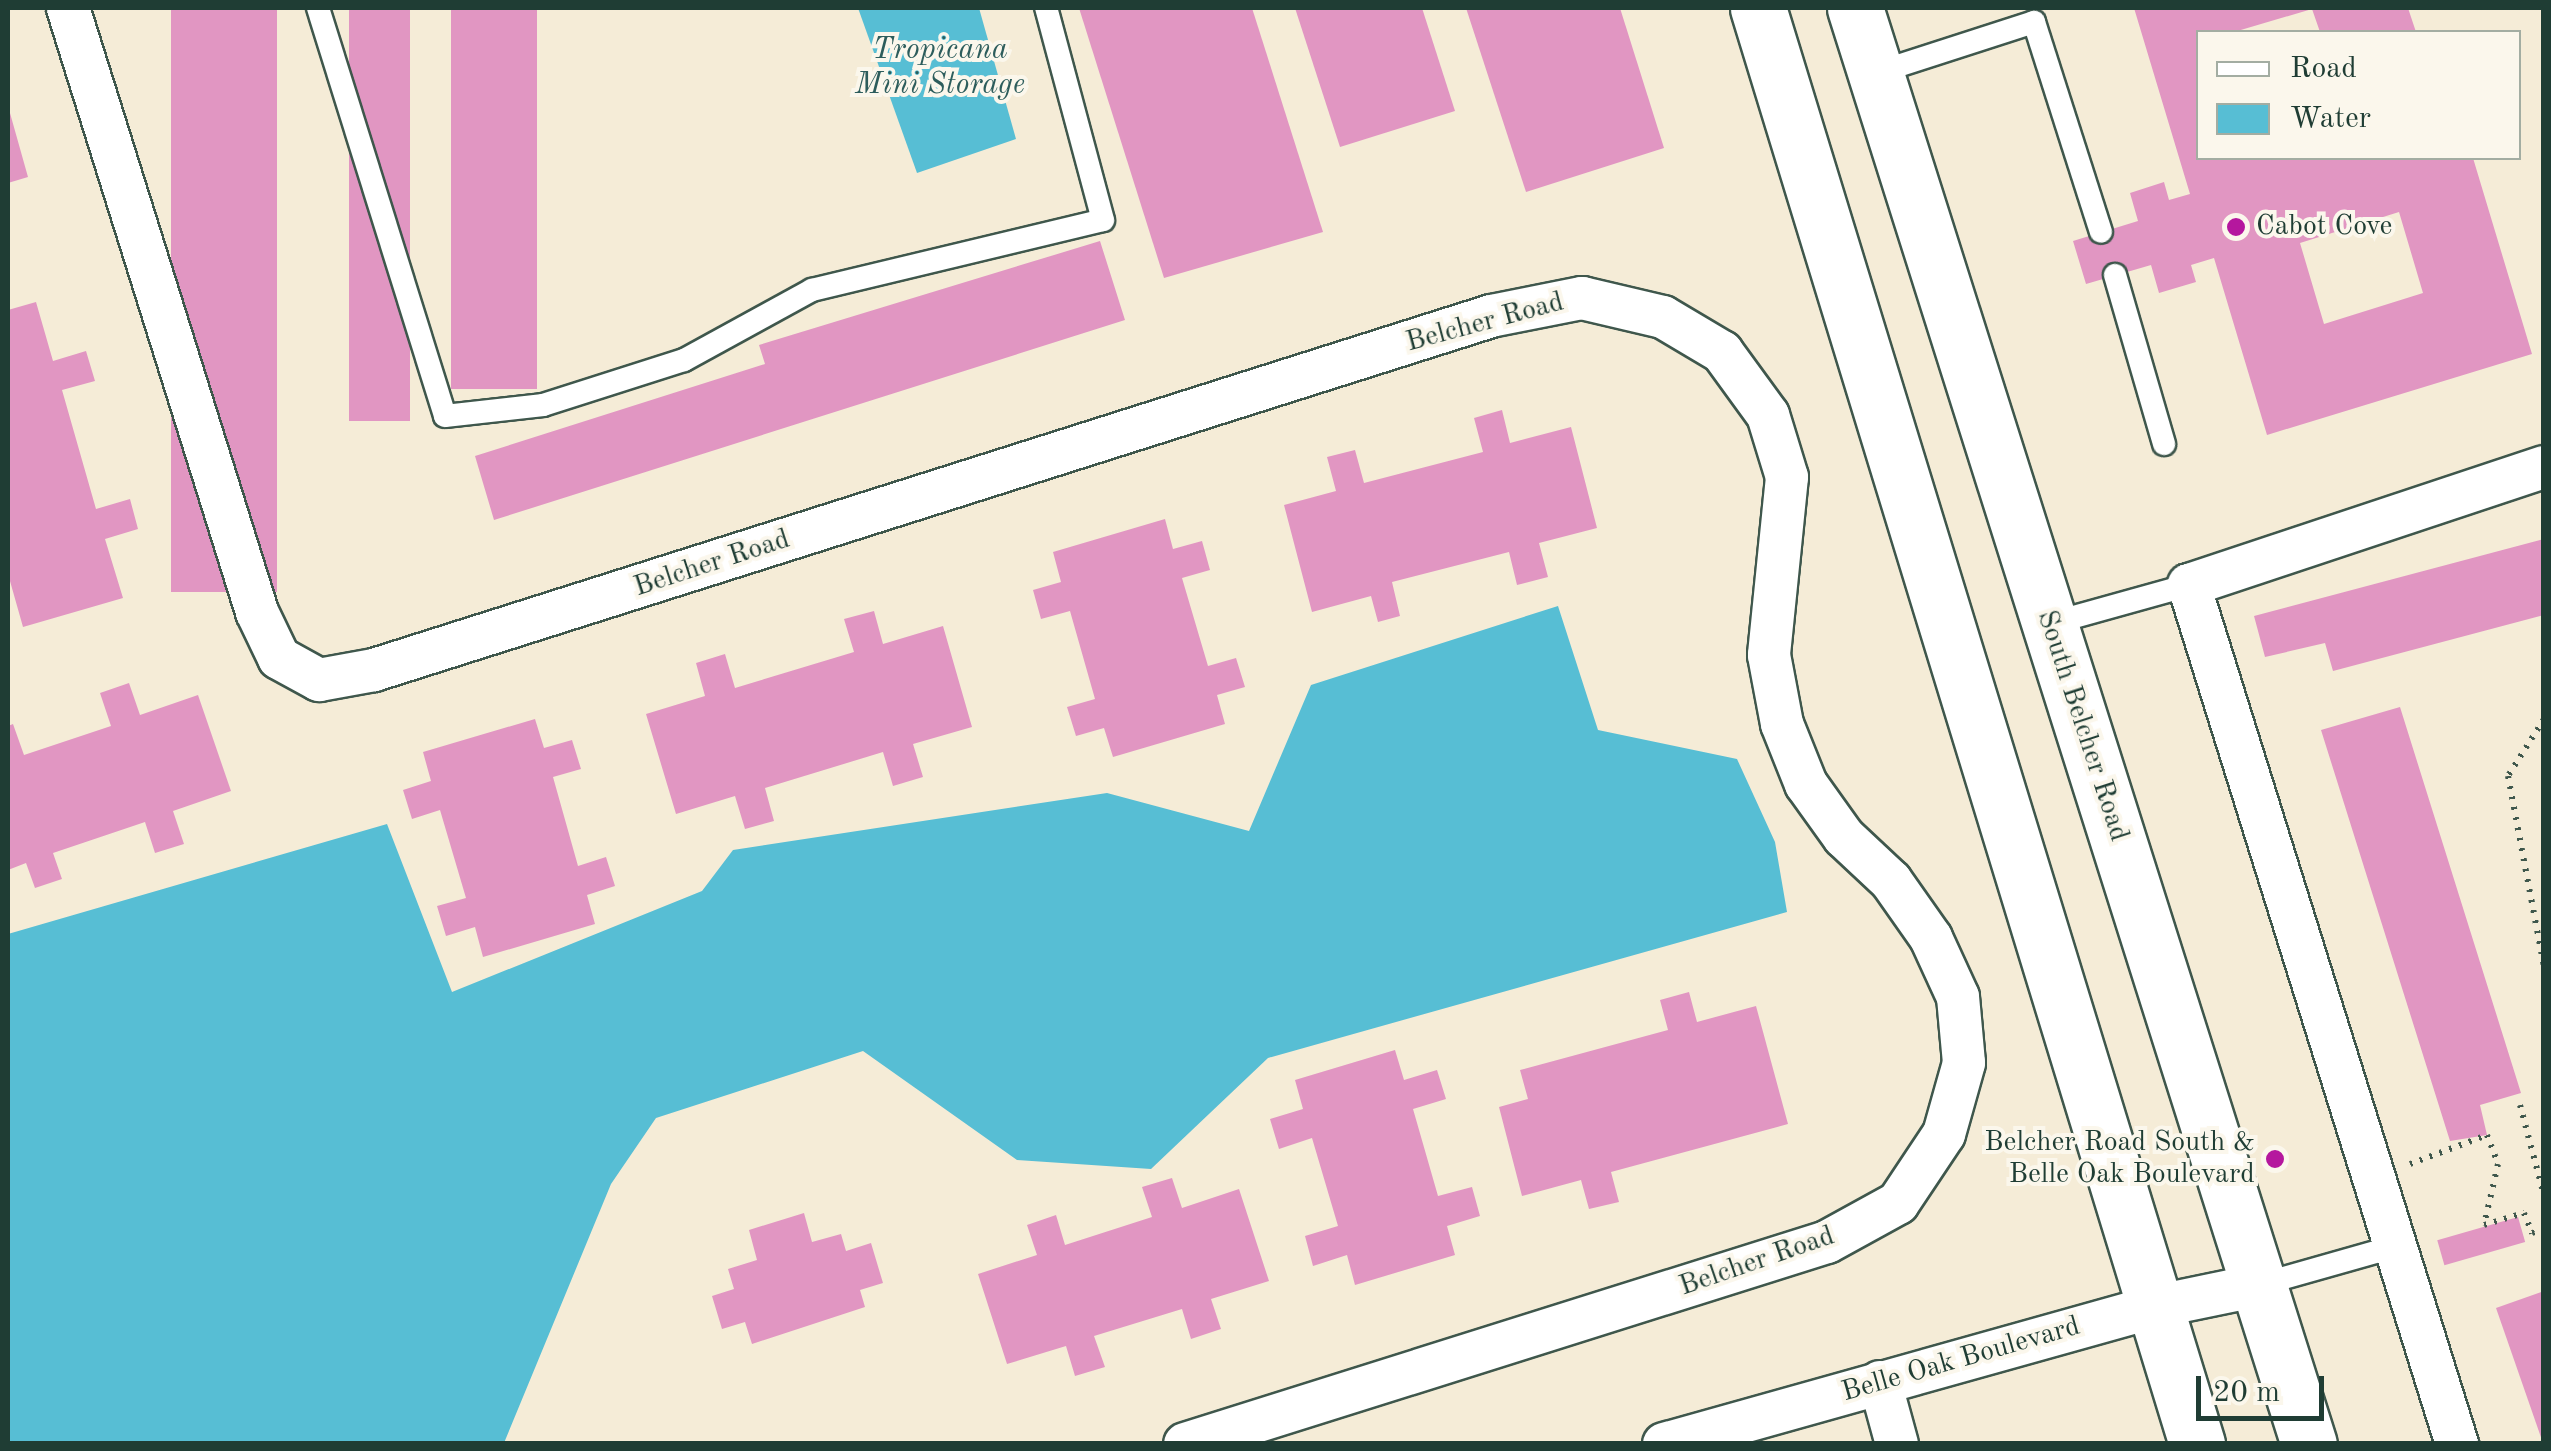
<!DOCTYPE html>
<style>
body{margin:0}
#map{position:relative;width:2551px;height:1451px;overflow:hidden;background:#f5ecd7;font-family:"Old Standard TT",serif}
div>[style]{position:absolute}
.water>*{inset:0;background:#57bed4}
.building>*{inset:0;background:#e196c2;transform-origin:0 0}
.path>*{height:6px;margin-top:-3px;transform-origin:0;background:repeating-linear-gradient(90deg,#3f574c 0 2.5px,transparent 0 10.5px)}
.roads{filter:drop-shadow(2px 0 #3f574c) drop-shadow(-2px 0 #3f574c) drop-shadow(0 2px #3f574c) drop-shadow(0 -2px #3f574c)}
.lane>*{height:22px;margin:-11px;padding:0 11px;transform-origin:11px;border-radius:11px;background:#fff}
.street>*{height:42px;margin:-21px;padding:0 21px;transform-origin:21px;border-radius:21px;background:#fff}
.secondary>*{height:55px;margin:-27.5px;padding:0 27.5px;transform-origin:27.5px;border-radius:27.5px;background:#fff}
.dots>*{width:28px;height:28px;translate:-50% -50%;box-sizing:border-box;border:5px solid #fbf7ec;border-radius:50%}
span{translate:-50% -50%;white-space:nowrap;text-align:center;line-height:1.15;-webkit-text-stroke:8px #fbf7ec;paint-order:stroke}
.poi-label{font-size:28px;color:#1f3d34}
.left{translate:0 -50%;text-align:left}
.right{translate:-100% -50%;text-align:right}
.street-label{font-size:28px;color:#1f3d34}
.water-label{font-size:30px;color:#2d5d5c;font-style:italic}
.frame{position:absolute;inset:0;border:10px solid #1f3d34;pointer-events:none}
.legend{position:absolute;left:2196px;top:30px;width:325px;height:130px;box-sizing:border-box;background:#fbf7ec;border:2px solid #a3ada2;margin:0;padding:12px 18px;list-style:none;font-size:30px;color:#1f3d34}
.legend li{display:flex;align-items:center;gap:20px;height:50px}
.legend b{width:50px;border:2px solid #a3ada2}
.scale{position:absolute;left:2196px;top:1376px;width:128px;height:45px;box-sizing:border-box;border:5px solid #1f3d34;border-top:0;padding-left:12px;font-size:30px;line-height:35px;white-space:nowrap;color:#1f3d34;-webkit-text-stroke:8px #fbf7ec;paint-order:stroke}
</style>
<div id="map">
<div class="water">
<div style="clip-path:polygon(858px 8px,979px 8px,1016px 139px,917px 173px)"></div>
<div style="clip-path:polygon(1558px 606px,1598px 730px,1737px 759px,1775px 842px,1787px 912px,1268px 1058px,1151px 1169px,1017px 1160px,863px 1051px,656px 1118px,611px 1184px,504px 1443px,8px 1443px,8px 934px,387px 824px,452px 992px,702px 891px,733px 850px,1107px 793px,1249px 831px,1311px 685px)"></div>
</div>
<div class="building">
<div style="left:171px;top:8px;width:106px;height:584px"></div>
<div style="left:349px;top:8px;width:61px;height:413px"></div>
<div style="left:451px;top:8px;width:86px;height:381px"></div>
<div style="clip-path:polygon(1079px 8px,1252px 8px,1323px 232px,1164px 278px)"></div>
<div style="clip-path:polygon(1295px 8px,1422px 8px,1455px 111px,1340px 147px)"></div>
<div style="clip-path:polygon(1466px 8px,1620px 8px,1664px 148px,1526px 192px)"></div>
<div style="clip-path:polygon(evenodd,2134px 8px,2408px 8px,2416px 32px,2320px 32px,2312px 9px,2234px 32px,2198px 32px,2198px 158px,2473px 158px,2532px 354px,2267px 435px,2214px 258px,2191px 265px,2196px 282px,2159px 293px,2151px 265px,2086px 284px,2073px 241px,2138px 221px,2130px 193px,2164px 182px,2169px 200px,2190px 194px,2134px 8px,2399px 212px,2423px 293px,2324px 324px,2300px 243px,2399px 212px)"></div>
<div style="clip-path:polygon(8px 106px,28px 177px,8px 183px)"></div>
<div style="clip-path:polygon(1100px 241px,1125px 320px,494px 520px,475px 456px,765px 364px,759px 345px)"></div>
<div style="clip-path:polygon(36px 302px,53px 361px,86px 351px,95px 381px,62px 390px,96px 509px,130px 499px,138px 529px,105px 539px,123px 598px,23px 627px,8px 574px,8px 310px)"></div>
<div style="clip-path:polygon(1502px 410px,1510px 443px,1571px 427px,1597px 528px,1539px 543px,1548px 577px,1517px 585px,1509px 552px,1392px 582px,1400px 616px,1378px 622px,1371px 596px,1312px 612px,1284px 505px,1336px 491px,1327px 457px,1355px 450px,1364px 483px,1483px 452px,1474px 418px)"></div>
<div style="clip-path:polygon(1165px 519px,1173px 549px,1202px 541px,1210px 570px,1182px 578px,1208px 666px,1236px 658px,1245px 687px,1217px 695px,1225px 724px,1113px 757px,1104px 728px,1076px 736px,1067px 707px,1095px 699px,1070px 611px,1041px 619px,1033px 590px,1061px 582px,1053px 552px)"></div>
<div style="clip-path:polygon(2544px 539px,2544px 615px,2333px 671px,2325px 643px,2265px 657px,2254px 616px)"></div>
<div style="clip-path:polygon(874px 611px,883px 644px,943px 626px,972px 727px,913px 744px,923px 777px,893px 786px,883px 752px,765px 788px,774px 821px,745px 829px,735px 796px,676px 814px,646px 714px,705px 696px,696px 663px,725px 654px,735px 688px,854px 652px,844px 619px)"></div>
<div style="clip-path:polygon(129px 683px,140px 715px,198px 695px,231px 791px,173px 811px,184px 844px,155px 853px,145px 822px,53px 853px,62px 879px,35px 888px,26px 863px,8px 870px,8px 726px,13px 724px,24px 755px,111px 726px,100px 693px)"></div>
<div style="clip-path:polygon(2400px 707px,2521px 1093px,2480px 1105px,2487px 1135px,2450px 1141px,2321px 730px)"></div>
<div style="clip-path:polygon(535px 719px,544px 748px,572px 740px,581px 769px,553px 777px,578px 866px,606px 857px,615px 886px,587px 895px,595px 924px,483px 957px,475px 927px,446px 936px,437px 906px,466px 898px,440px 810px,412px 819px,403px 790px,431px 781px,423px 752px)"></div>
<div style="clip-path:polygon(1689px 992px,1697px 1022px,1756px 1006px,1788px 1124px,1611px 1172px,1619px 1202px,1589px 1209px,1581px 1180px,1522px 1196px,1499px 1107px,1528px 1099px,1520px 1070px,1668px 1030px,1660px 1000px)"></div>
<div style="clip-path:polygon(1395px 1050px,1404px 1080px,1437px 1070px,1446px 1099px,1413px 1109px,1438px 1196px,1472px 1187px,1480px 1216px,1447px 1226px,1455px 1255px,1355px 1285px,1347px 1255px,1313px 1266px,1305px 1236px,1338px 1226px,1312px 1138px,1279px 1149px,1270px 1119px,1303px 1109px,1295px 1080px)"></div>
<div style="clip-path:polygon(1172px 1178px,1182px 1208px,1239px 1189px,1269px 1281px,1211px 1299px,1221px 1329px,1191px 1339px,1182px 1309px,1094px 1336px,1105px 1367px,1075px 1376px,1066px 1346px,1007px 1364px,978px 1274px,1037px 1255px,1027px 1225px,1056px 1215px,1065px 1245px,1152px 1217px,1142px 1187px)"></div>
<div style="clip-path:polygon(804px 1213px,812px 1242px,841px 1234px,846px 1251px,871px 1243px,883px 1283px,860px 1290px,865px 1307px,752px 1344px,745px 1322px,722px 1329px,712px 1296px,734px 1289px,728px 1269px,757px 1260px,749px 1230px)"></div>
<div style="left:2518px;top:1217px;width:26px;height:84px;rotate:74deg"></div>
<div style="clip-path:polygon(2544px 1291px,2544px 1443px,2543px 1443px,2496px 1308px)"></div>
</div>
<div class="path">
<div style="left:2544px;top:719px;width:67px;rotate:122.3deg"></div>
<div style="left:2508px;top:776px;width:193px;rotate:79.3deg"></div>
<div style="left:2520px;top:1105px;width:93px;rotate:75.1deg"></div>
<div style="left:2410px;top:1164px;width:82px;rotate:-20.6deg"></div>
<div style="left:2487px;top:1135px;width:31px;rotate:69deg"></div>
<div style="left:2498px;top:1164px;width:63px;rotate:102.9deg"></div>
<div style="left:2484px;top:1225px;width:42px;rotate:-16.7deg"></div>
<div style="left:2524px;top:1213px;width:22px;rotate:68deg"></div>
<div style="left:2532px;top:1233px;width:13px;rotate:-18deg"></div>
</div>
<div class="roads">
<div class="lane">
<div style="left:318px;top:8px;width:427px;rotate:72.7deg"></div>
<div style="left:445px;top:416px;width:99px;rotate:-6.4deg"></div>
<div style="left:543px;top:405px;width:148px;rotate:-17.7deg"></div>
<div style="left:684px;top:360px;width:146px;rotate:-28.7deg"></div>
<div style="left:812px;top:290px;width:299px;rotate:-13.5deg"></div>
<div style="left:1103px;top:220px;width:220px;rotate:-105deg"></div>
<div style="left:1876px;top:73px;width:166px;rotate:-17.9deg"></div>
<div style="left:2034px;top:22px;width:220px;rotate:72.3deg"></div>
<div style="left:2115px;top:275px;width:176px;rotate:73.8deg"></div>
<div style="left:2049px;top:624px;width:145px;rotate:-15.6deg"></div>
<div style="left:2259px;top:1285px;width:139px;rotate:-15.8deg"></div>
</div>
<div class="street">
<div style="left:68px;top:8px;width:633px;rotate:72.62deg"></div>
<div style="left:257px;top:612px;width:51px;rotate:64.4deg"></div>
<div style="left:279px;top:658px;width:46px;rotate:28.8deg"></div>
<div style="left:319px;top:680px;width:56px;rotate:-10.3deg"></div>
<div style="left:374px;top:670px;width:1172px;rotate:-17.58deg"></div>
<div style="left:1491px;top:316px;width:93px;rotate:-11.2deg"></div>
<div style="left:1582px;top:298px;width:83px;rotate:13.2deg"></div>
<div style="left:1663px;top:317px;width:69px;rotate:30.7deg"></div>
<div style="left:1722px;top:352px;width:78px;rotate:53.9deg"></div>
<div style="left:1768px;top:415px;width:65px;rotate:73deg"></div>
<div style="left:1787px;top:477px;width:179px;rotate:95.8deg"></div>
<div style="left:1769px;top:655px;width:70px;rotate:79.3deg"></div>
<div style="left:1782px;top:724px;width:65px;rotate:68.2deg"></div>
<div style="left:1806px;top:784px;width:65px;rotate:54.4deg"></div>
<div style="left:1844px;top:837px;width:64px;rotate:43.1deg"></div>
<div style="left:1891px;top:881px;width:70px;rotate:54.9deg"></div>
<div style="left:1931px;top:938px;width:65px;rotate:65.4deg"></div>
<div style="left:1958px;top:997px;width:66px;rotate:84.8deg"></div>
<div style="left:1964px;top:1063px;width:74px;rotate:105.7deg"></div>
<div style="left:1944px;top:1134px;width:83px;rotate:123.7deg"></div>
<div style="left:1898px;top:1203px;width:81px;rotate:151.2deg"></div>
<div style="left:1827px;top:1242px;width:673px;rotate:162.53deg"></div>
<div style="left:1880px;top:1382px;width:64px;rotate:74.7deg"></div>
<div style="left:1664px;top:1444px;width:508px;rotate:-15.65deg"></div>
<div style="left:2153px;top:1307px;width:108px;rotate:-11.7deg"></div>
<div style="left:2457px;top:1444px;width:900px;rotate:-107.33deg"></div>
<div style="left:2189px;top:585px;width:374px;rotate:-18.4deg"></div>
</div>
<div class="secondary">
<div style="left:1758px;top:8px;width:1502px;rotate:73deg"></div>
<div style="left:1855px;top:8px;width:1506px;rotate:72.46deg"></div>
</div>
</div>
<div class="dots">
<div style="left:2236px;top:227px;background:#b5179e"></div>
<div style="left:2275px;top:1159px;background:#b5179e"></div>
</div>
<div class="poi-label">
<span class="left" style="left:2256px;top:227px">Cabot Cove</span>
<span class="right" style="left:2255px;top:1159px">Belcher Road South &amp;<br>Belle Oak Boulevard</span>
</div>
<div class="street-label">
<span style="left:1485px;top:323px;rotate:-15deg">Belcher Road</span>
<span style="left:712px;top:564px;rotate:-18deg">Belcher Road</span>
<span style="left:2082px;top:726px;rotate:72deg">South Belcher Road</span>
<span style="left:1757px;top:1262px;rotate:-19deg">Belcher Road</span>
<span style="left:1961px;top:1360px;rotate:-16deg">Belle Oak Boulevard</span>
</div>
<div class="water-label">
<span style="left:940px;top:67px">Tropicana<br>Mini Storage</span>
</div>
<div class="frame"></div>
<ul class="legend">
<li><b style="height:12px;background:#fff"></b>Road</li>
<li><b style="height:28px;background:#57bed4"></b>Water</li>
</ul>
<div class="scale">20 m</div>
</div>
